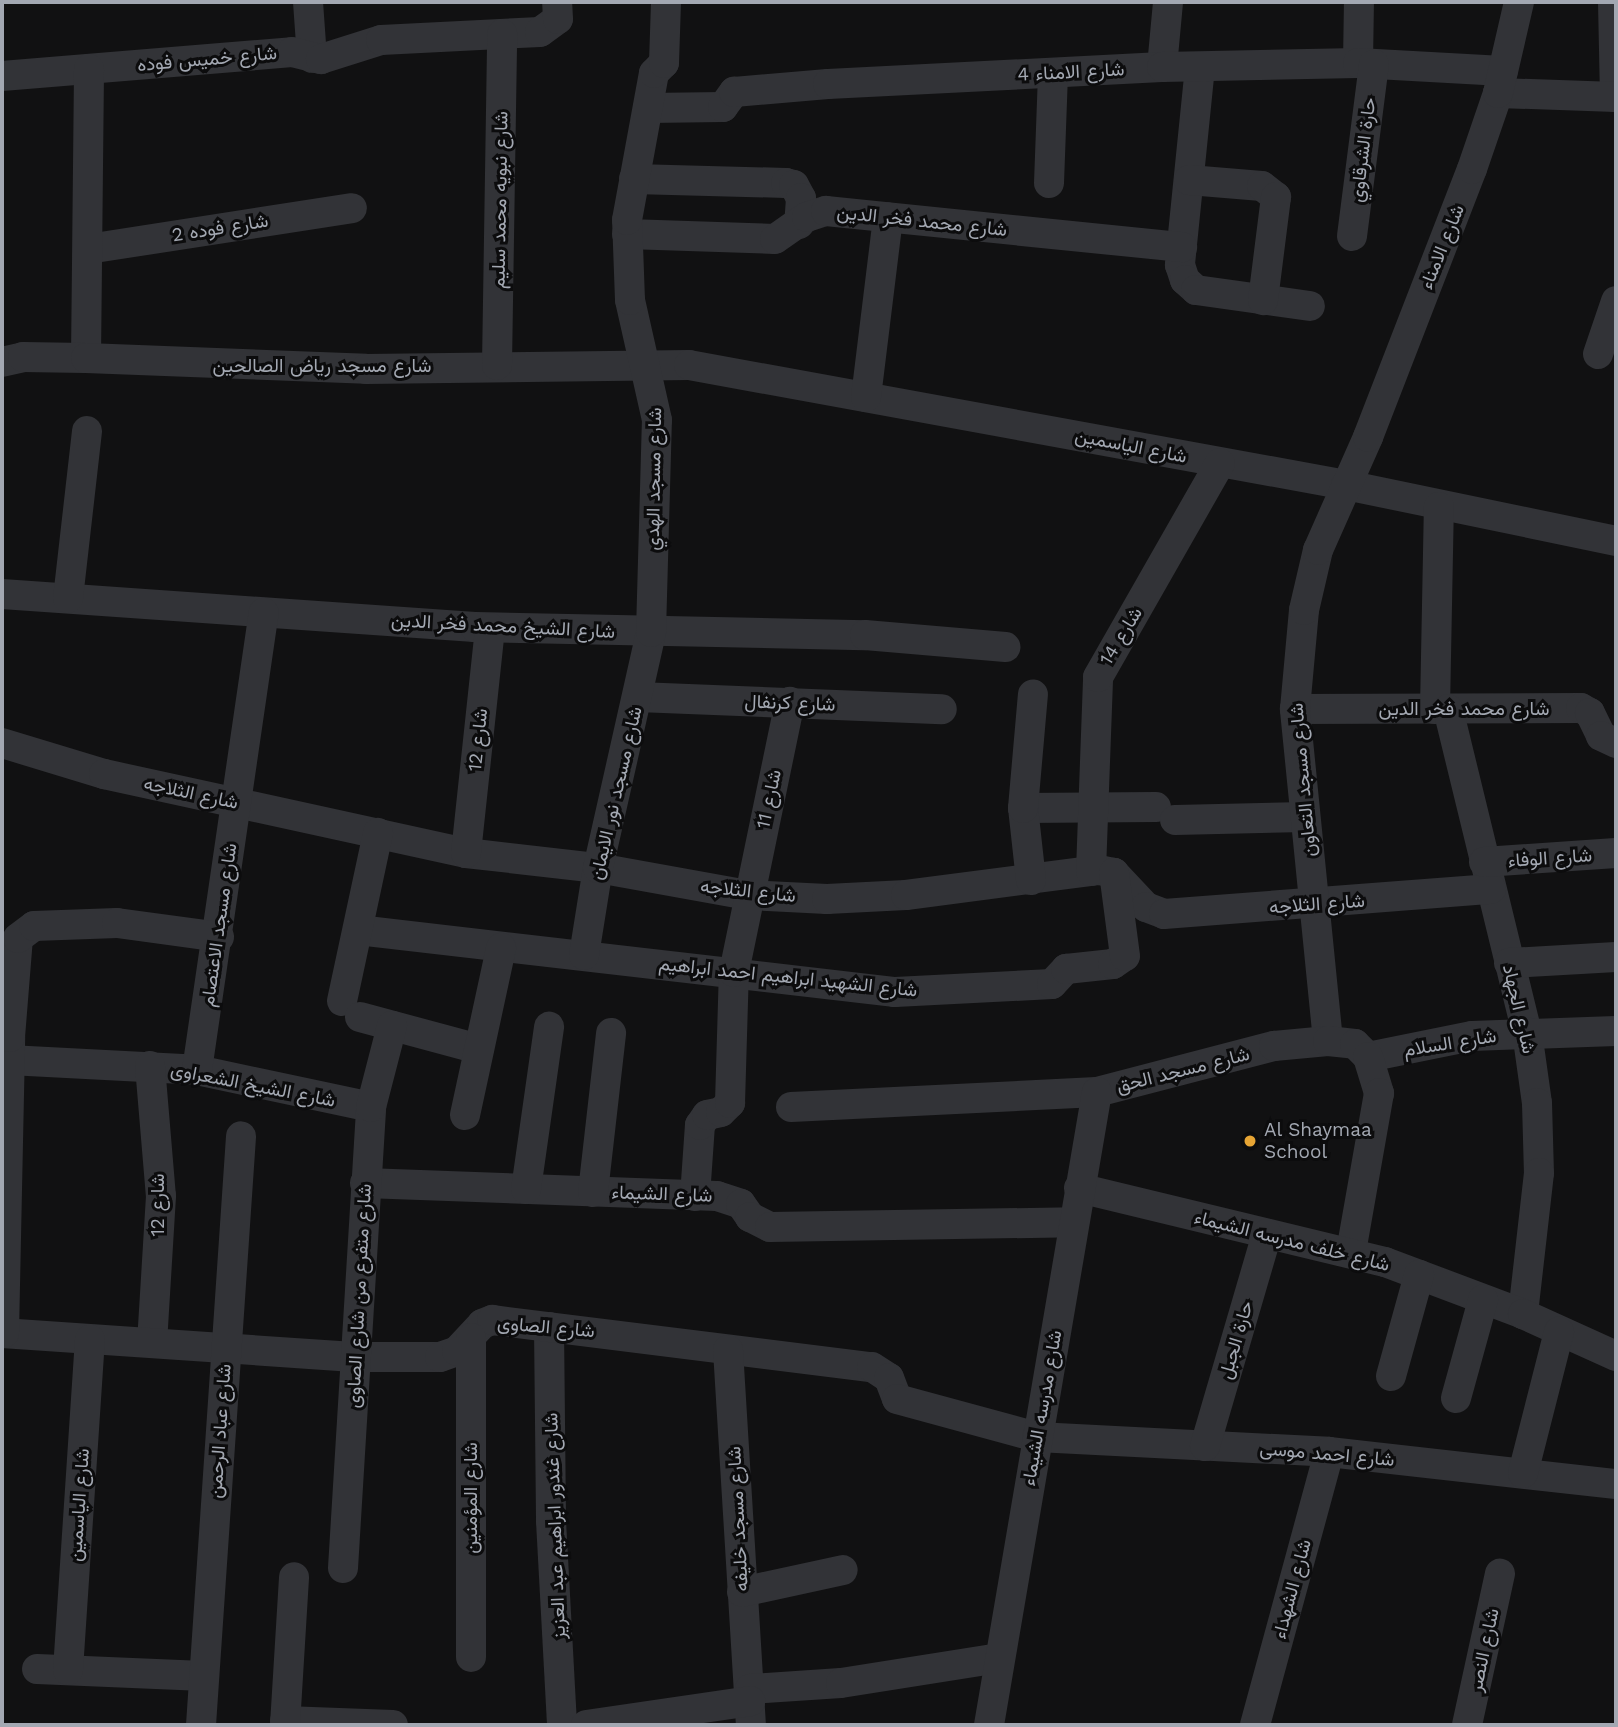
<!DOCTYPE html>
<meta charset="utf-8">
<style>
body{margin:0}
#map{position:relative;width:1618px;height:1727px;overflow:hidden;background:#111112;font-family:"Work Sans",Vazirmatn,sans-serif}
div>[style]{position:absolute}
.minor>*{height:30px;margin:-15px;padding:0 15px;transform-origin:15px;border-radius:15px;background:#323337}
.dots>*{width:19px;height:19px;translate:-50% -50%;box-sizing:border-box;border:4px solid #0c0c0d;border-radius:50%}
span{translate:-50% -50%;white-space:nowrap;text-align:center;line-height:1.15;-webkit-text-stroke:6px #0c0c0d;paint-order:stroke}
.street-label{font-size:19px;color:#a3a8b2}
.poi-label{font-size:19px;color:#a3a8b2}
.left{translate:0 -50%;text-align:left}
.frame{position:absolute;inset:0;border:4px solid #a3a8b2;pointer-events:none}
</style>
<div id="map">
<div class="minor">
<div style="left:308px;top:2px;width:56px;rotate:85.9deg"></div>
<div style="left:1613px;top:2px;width:95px;rotate:88.8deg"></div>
<div style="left:1358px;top:63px;width:61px;rotate:-89.1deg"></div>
<div style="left:1162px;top:67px;width:65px;rotate:-84.7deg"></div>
<div style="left:1200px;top:67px;width:199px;rotate:95.8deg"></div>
<div style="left:1180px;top:265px;width:16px;rotate:72deg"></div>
<div style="left:1185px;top:280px;width:15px;rotate:42deg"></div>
<div style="left:1196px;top:290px;width:115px;rotate:8deg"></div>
<div style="left:2px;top:76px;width:291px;rotate:-4.7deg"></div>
<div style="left:292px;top:52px;width:30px;rotate:14deg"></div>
<div style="left:321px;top:59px;width:63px;rotate:-17.6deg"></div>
<div style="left:381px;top:40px;width:159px;rotate:-2.9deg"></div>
<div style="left:540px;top:32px;width:22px;rotate:-36deg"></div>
<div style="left:558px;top:19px;width:17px;rotate:-93deg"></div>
<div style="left:1498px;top:93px;width:118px;rotate:1.9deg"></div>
<div style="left:648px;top:108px;width:75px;rotate:-0.8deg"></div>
<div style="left:723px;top:107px;width:19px;rotate:-54deg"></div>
<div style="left:734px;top:92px;width:94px;rotate:-4.9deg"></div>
<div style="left:828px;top:84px;width:334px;rotate:-2.9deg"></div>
<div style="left:1162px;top:67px;width:196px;rotate:-1.2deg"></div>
<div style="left:1358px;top:63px;width:145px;rotate:3.2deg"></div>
<div style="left:634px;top:179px;width:152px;rotate:1.5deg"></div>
<div style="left:786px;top:183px;width:8px;rotate:14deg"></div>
<div style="left:794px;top:185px;width:15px;rotate:62deg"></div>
<div style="left:801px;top:198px;width:26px;rotate:94deg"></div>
<div style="left:1189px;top:180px;width:73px;rotate:4.7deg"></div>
<div style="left:1262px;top:186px;width:18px;rotate:38deg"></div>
<div style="left:1276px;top:197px;width:104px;rotate:97.2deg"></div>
<div style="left:1049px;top:183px;width:110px;rotate:-87.9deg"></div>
<div style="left:627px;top:234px;width:148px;rotate:1.9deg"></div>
<div style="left:775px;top:239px;width:39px;rotate:-35deg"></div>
<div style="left:807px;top:217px;width:20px;rotate:-18deg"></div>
<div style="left:826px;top:211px;width:358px;rotate:5.8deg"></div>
<div style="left:1352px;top:236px;width:173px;rotate:-82.7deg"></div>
<div style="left:88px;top:249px;width:267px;rotate:-8.8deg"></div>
<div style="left:1598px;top:354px;width:56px;rotate:-71.2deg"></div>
<div style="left:86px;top:358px;width:289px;rotate:-89.4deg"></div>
<div style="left:2px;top:362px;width:22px;rotate:-13deg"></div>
<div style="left:23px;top:357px;width:63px;rotate:0.9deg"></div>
<div style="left:86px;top:358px;width:280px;rotate:2.2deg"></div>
<div style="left:366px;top:369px;width:323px;rotate:-0.7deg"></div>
<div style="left:689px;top:365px;width:668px;rotate:10.35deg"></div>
<div style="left:1346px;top:485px;width:276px;rotate:11.7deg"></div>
<div style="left:497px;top:365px;width:331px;rotate:-89.1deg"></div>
<div style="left:866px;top:397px;width:181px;rotate:-83deg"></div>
<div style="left:2px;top:594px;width:474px;rotate:4deg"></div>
<div style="left:475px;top:627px;width:390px;rotate:1.2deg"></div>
<div style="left:865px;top:635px;width:141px;rotate:4.9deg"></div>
<div style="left:68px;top:598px;width:168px;rotate:-83.5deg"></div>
<div style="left:638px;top:697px;width:304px;rotate:2.3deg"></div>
<div style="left:1295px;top:709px;width:286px;rotate:-0.2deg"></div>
<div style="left:1581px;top:708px;width:10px;rotate:29deg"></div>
<div style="left:1590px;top:713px;width:25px;rotate:64deg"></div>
<div style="left:1601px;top:736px;width:17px;rotate:25deg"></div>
<div style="left:1435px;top:709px;width:202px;rotate:-88.9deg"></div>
<div style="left:1448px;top:709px;width:333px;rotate:76.3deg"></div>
<div style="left:1527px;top:1032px;width:72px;rotate:82deg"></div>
<div style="left:1537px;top:1103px;width:70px;rotate:88.4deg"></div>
<div style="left:1539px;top:1173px;width:142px;rotate:96.5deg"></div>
<div style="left:2px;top:743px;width:107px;rotate:16.9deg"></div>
<div style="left:104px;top:774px;width:371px;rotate:12.3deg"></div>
<div style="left:466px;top:853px;width:133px;rotate:6.5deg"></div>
<div style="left:598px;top:868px;width:152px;rotate:10.2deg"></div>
<div style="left:748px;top:895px;width:79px;rotate:2.9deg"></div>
<div style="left:827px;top:899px;width:79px;rotate:-2.9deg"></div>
<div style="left:906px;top:895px;width:195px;rotate:-7.4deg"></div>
<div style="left:1099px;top:870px;width:15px;rotate:11deg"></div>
<div style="left:1114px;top:873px;width:47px;rotate:46.7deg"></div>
<div style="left:1146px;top:907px;width:19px;rotate:21deg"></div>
<div style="left:1164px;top:914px;width:328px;rotate:-4.4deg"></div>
<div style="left:1023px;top:808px;width:133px;rotate:-0.4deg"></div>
<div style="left:1175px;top:820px;width:130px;rotate:-1.3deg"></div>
<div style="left:466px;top:853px;width:226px;rotate:-83.9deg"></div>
<div style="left:1484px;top:862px;width:132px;rotate:-3.9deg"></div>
<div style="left:1091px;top:871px;width:194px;rotate:-87.9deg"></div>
<div style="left:1098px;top:677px;width:246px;rotate:-60.3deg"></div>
<div style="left:1031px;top:880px;width:72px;rotate:-96.3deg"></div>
<div style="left:1023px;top:808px;width:114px;rotate:-85deg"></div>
<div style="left:358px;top:930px;width:541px;rotate:6.59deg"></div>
<div style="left:895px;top:992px;width:157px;rotate:-2.9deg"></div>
<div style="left:1052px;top:984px;width:21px;rotate:-47deg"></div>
<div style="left:1066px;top:969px;width:47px;rotate:-6.1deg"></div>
<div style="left:1113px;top:964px;width:14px;rotate:-34deg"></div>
<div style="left:1125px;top:956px;width:84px;rotate:-97.5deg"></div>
<div style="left:584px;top:955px;width:88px;rotate:-80.9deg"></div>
<div style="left:598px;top:868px;width:242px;rotate:-77.3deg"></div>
<div style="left:651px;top:632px;width:212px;rotate:-88.4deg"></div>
<div style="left:657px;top:420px;width:123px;rotate:-102.7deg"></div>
<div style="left:630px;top:300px;width:80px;rotate:-92.1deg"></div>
<div style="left:627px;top:220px;width:149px;rotate:-79.6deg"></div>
<div style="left:654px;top:73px;width:14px;rotate:-45deg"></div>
<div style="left:664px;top:63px;width:61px;rotate:-88.1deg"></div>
<div style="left:1509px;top:963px;width:107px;rotate:-3.2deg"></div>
<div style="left:342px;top:1001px;width:172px;rotate:-77.9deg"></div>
<div style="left:360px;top:1017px;width:123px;rotate:15.1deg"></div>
<div style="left:1328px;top:1041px;width:334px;rotate:-95.7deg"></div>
<div style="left:1295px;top:709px;width:99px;rotate:-84.8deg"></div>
<div style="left:1304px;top:610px;width:62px;rotate:-76.9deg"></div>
<div style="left:1318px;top:550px;width:124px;rotate:-66.1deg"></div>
<div style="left:1368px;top:437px;width:287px;rotate:-68.8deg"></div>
<div style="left:1472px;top:169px;width:80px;rotate:-71.1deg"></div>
<div style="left:1498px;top:93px;width:93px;rotate:-77deg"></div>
<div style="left:1368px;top:1057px;width:106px;rotate:-11.4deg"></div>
<div style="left:1472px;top:1036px;width:144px;rotate:-2deg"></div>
<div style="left:9px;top:1060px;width:188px;rotate:3deg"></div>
<div style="left:197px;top:1070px;width:178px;rotate:12deg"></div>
<div style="left:150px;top:1066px;width:130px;rotate:85.2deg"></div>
<div style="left:161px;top:1196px;width:147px;rotate:93.5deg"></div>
<div style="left:197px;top:1070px;width:462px;rotate:-81.7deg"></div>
<div style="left:791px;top:1107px;width:306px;rotate:-2.8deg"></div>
<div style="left:1097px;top:1092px;width:183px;rotate:-14.6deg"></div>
<div style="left:1274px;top:1046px;width:54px;rotate:-5.3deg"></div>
<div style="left:1328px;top:1041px;width:27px;rotate:6deg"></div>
<div style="left:1355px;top:1044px;width:18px;rotate:45deg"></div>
<div style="left:1368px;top:1057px;width:38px;rotate:73deg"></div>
<div style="left:1379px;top:1093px;width:161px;rotate:100deg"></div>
<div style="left:465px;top:1115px;width:171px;rotate:-77.8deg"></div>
<div style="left:365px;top:1183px;width:352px;rotate:2.1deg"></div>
<div style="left:717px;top:1196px;width:25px;rotate:18deg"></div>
<div style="left:741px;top:1204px;width:16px;rotate:55deg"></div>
<div style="left:750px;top:1217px;width:22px;rotate:27deg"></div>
<div style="left:770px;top:1227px;width:304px;rotate:-0.9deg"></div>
<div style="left:1079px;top:1188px;width:315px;rotate:13.6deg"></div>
<div style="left:1385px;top:1262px;width:147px;rotate:20.6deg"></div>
<div style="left:1523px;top:1314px;width:102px;rotate:24.3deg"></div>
<div style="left:526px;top:1189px;width:164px;rotate:-81.9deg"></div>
<div style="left:593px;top:1192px;width:160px;rotate:-83.5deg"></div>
<div style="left:695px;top:1196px;width:71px;rotate:-86deg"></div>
<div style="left:700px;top:1125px;width:12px;rotate:-55deg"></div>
<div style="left:707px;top:1115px;width:14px;rotate:-12deg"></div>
<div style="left:721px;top:1112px;width:13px;rotate:-45deg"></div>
<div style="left:730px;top:1103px;width:131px;rotate:-88.3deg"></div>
<div style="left:734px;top:972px;width:276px;rotate:-78.3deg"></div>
<div style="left:549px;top:1327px;width:194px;rotate:89.4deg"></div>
<div style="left:551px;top:1521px;width:204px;rotate:86.9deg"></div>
<div style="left:2px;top:1333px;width:356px;rotate:3.9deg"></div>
<div style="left:357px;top:1357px;width:83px"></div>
<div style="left:440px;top:1357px;width:18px;rotate:-19deg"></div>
<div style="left:457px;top:1351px;width:37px;rotate:-47deg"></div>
<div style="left:482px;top:1324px;width:11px;rotate:-22deg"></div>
<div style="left:492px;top:1320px;width:383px;rotate:7.1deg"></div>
<div style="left:872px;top:1367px;width:20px;rotate:33deg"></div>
<div style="left:889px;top:1378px;width:22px;rotate:69deg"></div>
<div style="left:897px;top:1399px;width:145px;rotate:15.2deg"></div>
<div style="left:1037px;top:1437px;width:292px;rotate:2.9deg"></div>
<div style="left:1329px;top:1452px;width:289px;rotate:6.4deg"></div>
<div style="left:4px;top:1333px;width:296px;rotate:-88.8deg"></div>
<div style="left:10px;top:1037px;width:99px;rotate:-85.4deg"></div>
<div style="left:18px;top:938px;width:20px;rotate:-37deg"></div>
<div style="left:34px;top:926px;width:83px;rotate:-2.1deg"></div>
<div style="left:117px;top:923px;width:103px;rotate:7.8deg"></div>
<div style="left:728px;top:1350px;width:376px;rotate:86.5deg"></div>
<div style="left:1391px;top:1376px;width:105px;rotate:-74.5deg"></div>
<div style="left:1456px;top:1398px;width:102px;rotate:-74.6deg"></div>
<div style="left:1205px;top:1446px;width:221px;rotate:-73.7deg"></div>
<div style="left:1523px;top:1473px;width:146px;rotate:-75.7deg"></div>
<div style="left:343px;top:1568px;width:462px;rotate:-86.5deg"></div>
<div style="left:371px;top:1107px;width:84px;rotate:-75.5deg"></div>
<div style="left:742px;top:1592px;width:103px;rotate:-12.3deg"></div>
<div style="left:471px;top:1657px;width:319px;rotate:-90deg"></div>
<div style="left:37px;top:1669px;width:167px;rotate:2.4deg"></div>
<div style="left:68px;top:1670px;width:331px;rotate:-86.2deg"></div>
<div style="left:750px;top:1689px;width:91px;rotate:-3.8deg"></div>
<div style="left:841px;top:1683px;width:160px;rotate:-9deg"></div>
<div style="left:285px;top:1721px;width:108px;rotate:2.1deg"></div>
<div style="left:201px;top:1725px;width:590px;rotate:-86.11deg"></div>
<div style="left:285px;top:1725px;width:148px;rotate:-86.5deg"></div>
<div style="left:586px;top:1725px;width:166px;rotate:-8.3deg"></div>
<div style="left:989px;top:1725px;width:642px;rotate:-80.32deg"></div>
<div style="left:1255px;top:1725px;width:283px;rotate:-74.8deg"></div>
<div style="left:1467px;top:1725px;width:155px;rotate:-77.7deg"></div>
</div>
<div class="dots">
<div style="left:1250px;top:1141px;background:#e7a534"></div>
</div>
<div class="street-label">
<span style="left:207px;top:59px;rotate:-5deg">شارع خميس فوده</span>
<span style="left:1071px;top:72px;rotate:-3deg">شارع الامناء 4</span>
<span style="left:1363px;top:150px;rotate:-83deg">حارة الشرقاوي</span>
<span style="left:500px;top:200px;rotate:-89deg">شارع نبويه محمد سليم</span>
<span style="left:922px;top:221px;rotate:6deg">شارع محمد فخر الدين</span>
<span style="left:220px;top:228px;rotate:-9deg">شارع فوده 2</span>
<span style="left:1442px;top:247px;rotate:-68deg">شارع الامناء</span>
<span style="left:322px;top:366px">شارع مسجد رياض الصالحين</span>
<span style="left:1131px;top:446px;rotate:11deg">شارع الياسمين</span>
<span style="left:654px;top:479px;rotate:-89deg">شارع مسجد الهدي</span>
<span style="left:503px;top:626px;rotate:3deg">شارع الشيخ محمد فخر الدين</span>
<span style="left:1121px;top:636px;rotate:-59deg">شارع 14</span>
<span style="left:790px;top:703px;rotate:2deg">شارع كرنفال</span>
<span style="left:1464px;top:709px">شارع محمد فخر الدين</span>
<span style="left:478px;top:740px;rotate:-84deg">شارع 12</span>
<span style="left:1303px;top:780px;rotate:-95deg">شارع مسجد التعاون</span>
<span style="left:191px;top:793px;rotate:12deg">شارع الثلاجه</span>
<span style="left:616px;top:793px;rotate:-77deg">شارع مسجد نور الايمان</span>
<span style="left:769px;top:799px;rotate:-78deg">شارع 11</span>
<span style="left:1550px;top:858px;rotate:-4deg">شارع الوفاء</span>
<span style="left:748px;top:891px;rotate:6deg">شارع الثلاجه</span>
<span style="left:1317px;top:904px;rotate:-4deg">شارع الثلاجه</span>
<span style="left:219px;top:925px;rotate:-82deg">شارع مسجد الاعتصام</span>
<span style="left:788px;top:977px;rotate:6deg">شارع الشهيد ابراهيم احمد ابراهيم</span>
<span style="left:1519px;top:1009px;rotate:77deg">شارع الجهاد</span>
<span style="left:1450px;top:1043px;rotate:-9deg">شارع السلام</span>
<span style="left:1183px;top:1070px;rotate:-14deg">شارع مسجد الحق</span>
<span style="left:253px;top:1085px;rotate:11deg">شارع الشيخ الشعراوى</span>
<span style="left:662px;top:1194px;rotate:2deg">شارع الشيماء</span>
<span style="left:158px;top:1205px;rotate:-90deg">شارع 12</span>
<span style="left:1292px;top:1241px;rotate:14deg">شارع خلف مدرسه الشيماء</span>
<span style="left:359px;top:1296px;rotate:-87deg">شارع متفرع من شارع الصاوى</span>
<span style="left:546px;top:1327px;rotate:5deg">شارع الصاوى</span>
<span style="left:1236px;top:1340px;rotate:-74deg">حارة الجبل</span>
<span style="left:1042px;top:1408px;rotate:-80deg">شارع مدرسه الشيماء</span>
<span style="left:220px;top:1431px;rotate:-86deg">شارع عباد الرحمن</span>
<span style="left:1327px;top:1454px;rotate:5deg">شارع احمد موسى</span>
<span style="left:471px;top:1498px;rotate:-90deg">شارع المؤمنين</span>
<span style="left:79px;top:1505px;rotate:-86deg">شارع الياسمين</span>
<span style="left:738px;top:1519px;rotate:-93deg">شارع مسجد خليفه</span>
<span style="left:555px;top:1526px;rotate:-92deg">شارع غندور ابراهيم عبد العزيز</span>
<span style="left:1292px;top:1589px;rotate:-75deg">شارع الشهداء</span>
<span style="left:1484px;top:1650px;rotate:-78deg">شارع النصر</span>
</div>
<div class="poi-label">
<span class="left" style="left:1264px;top:1141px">Al Shaymaa<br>School</span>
</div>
<div class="frame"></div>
</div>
